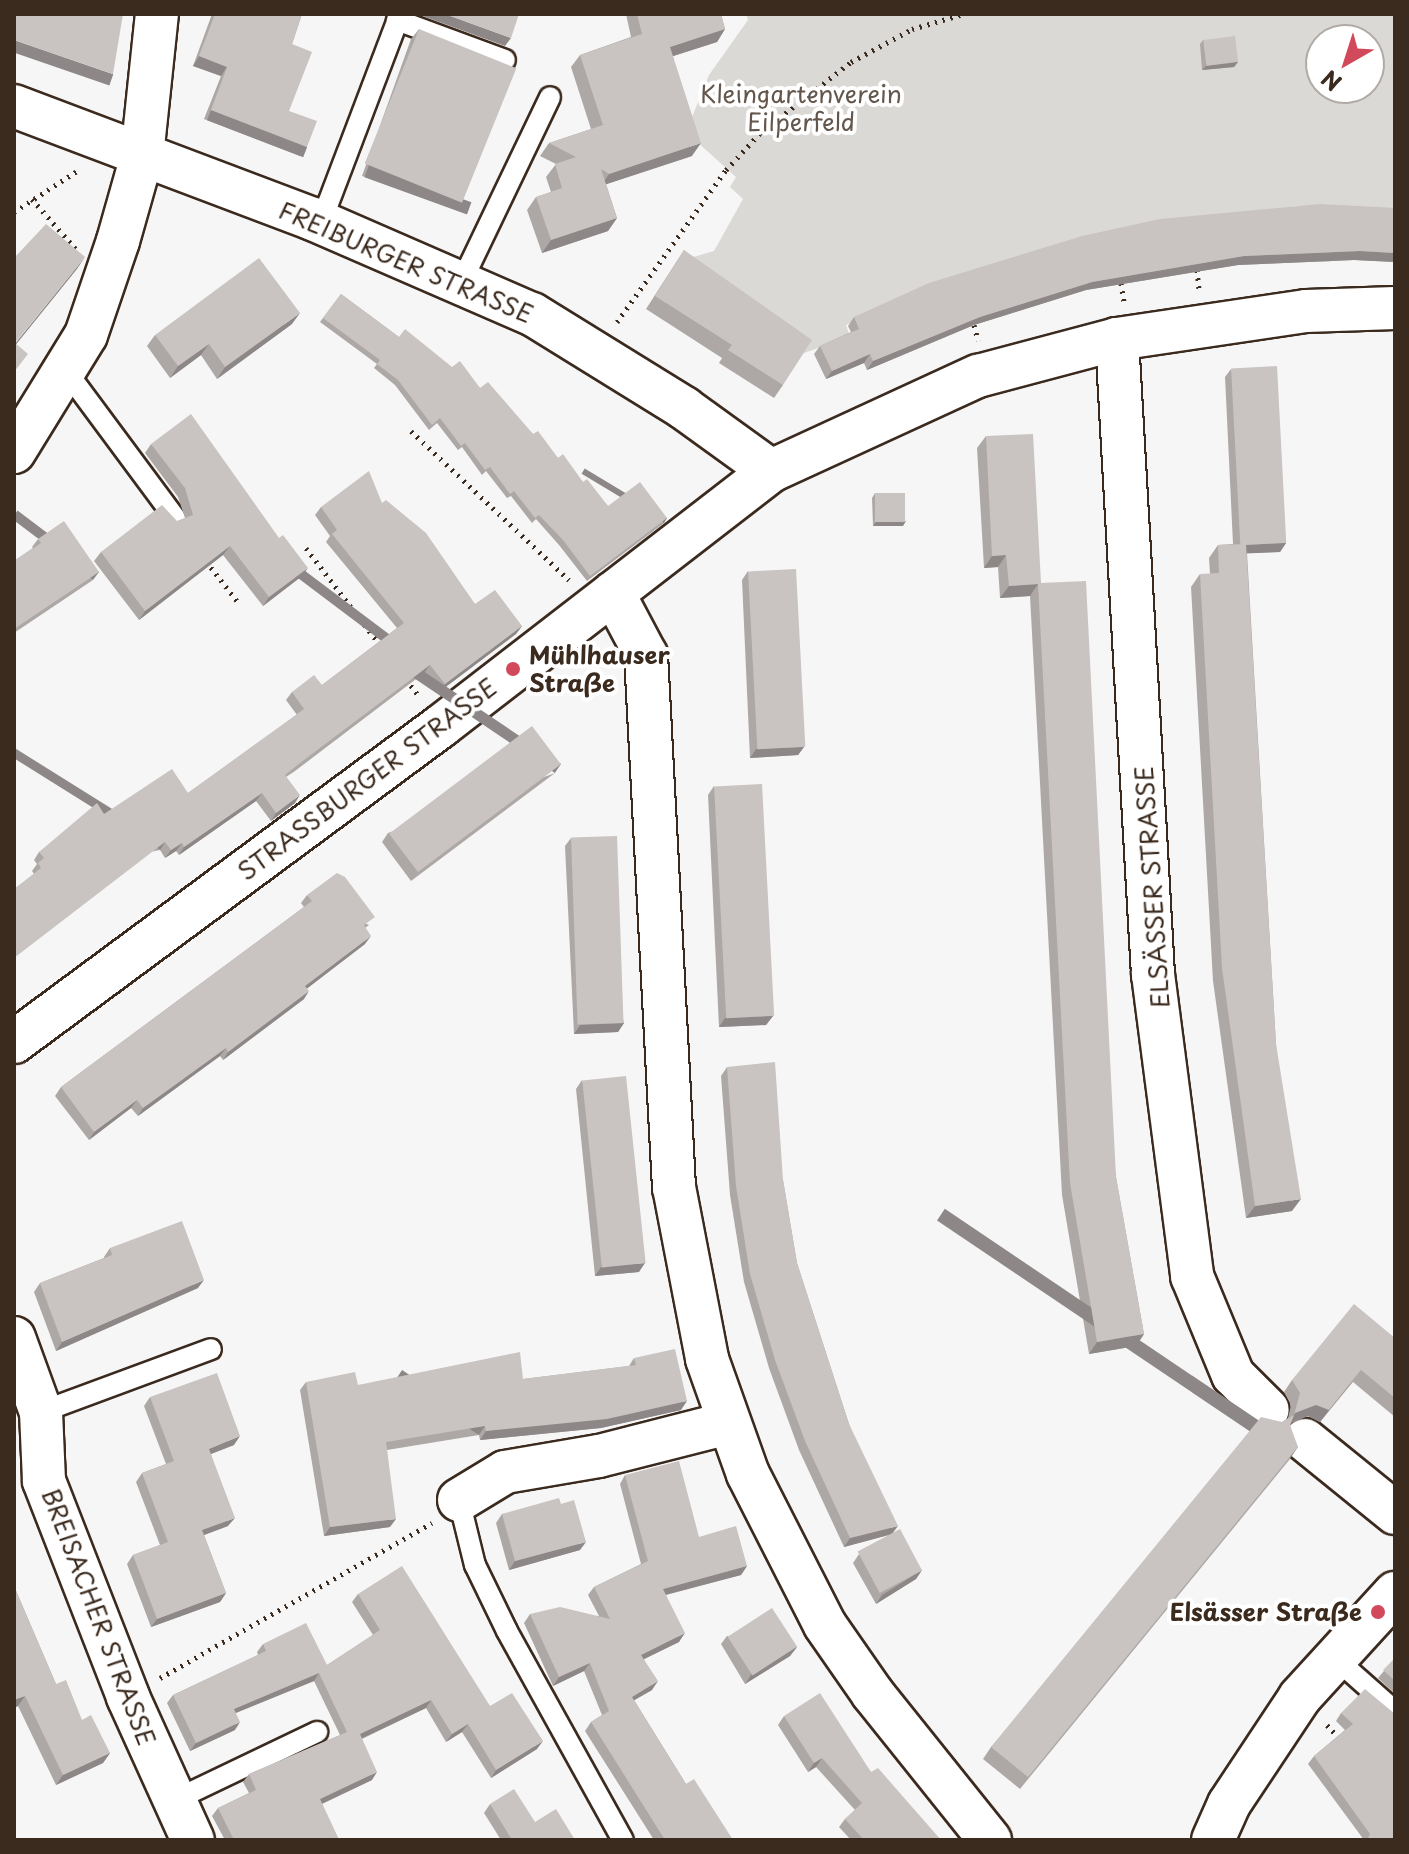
<!DOCTYPE html>
<meta charset="utf-8">
<style>
body{margin:0}
#map{position:relative;width:1409px;height:1854px;overflow:hidden;background:#f7f6f6;font-family:"Playpen Sans",sans-serif}
div>[style]{position:absolute}
.green>*{inset:0;background:#dbd9d6}
.path>*{height:5px;margin-top:-2.5px;transform-origin:0;background:repeating-linear-gradient(90deg,#3b2a1e 0 2px,transparent 0 8px)}
.roads{filter:drop-shadow(2px 0 #3b2a1e) drop-shadow(-2px 0 #3b2a1e) drop-shadow(0 2px #3b2a1e) drop-shadow(0 -2px #3b2a1e)}
.service>*{height:20px;margin:-10px;padding:0 10px;transform-origin:10px;border-radius:10px;background:#fff}
.minor>*{height:42px;margin:-21px;padding:0 21px;transform-origin:21px;border-radius:21px;background:#fff}
.wall>*{inset:0;background:#ada8a6}
.shaded-wall>*{inset:0;background:#8d8887;transform-origin:0 0}
.building>*{inset:0;background:#c9c3c1;transform-origin:0 0}
.dots>*{width:22px;height:22px;translate:-50% -50%;box-sizing:border-box;border:4px solid #fff;border-radius:50%}
span{translate:-50% -50%;white-space:nowrap;text-align:center;line-height:1.15;-webkit-text-stroke:8px #fff;paint-order:stroke}
.park-label{font-size:24px;color:#63564c}
.street-label{font-size:24px;color:#3b2a1e}
.poi-label{font-size:24px;color:#3b2a1e;font-weight:700}
.left{translate:0 -50%;text-align:left}
.right{translate:-100% -50%;text-align:right}
.frame{position:absolute;inset:0;border:16px solid #3b2a1e;pointer-events:none}
.north{position:absolute;left:1305px;top:24px;width:80px;height:80px;box-sizing:border-box;background:#fff;border:2px solid #b1aaa5;border-radius:50%;rotate:219deg;font-size:22px;font-weight:700;line-height:32px;text-align:center;color:#3b2a1e}
.north::after{content:'';display:block;margin:auto;width:28px;height:36px;background:#d1495b;clip-path:polygon(50% 0,100% 100%,50% 72%,0 100%)}
</style>
<div id="map">
<div class="green">
<div style="clip-path:polygon(evenodd,746px 14px,1395px 14px,1395px 210px,1297px 206px,1153px 225px,920px 289px,846px 325px,850px 337px,804px 353px,753px 316px,754px 312px,676px 262px,714px 251px,743px 199px,730px 187px,736px 177px,686px 132px,709px 75px,748px 20px,746px 14px,1321px 40px,1369px 40px,1369px 88px,1321px 88px,1321px 40px)"></div>
</div>
<div class="path">
<div style="left:32px;top:199px;width:67px;rotate:48.7deg"></div>
<div style="left:14px;top:212px;width:75px;rotate:-33.1deg"></div>
<div style="left:1197px;top:270px;width:19px;rotate:84deg"></div>
<div style="left:1121px;top:283px;width:19px;rotate:81deg"></div>
<div style="left:617px;top:322px;width:187px;rotate:-54.4deg"></div>
<div style="left:726px;top:170px;width:50px;rotate:-47.4deg"></div>
<div style="left:760px;top:133px;width:115px;rotate:-38deg"></div>
<div style="left:851px;top:62px;width:69px;rotate:-28.4deg"></div>
<div style="left:912px;top:29px;width:53px;rotate:-16.4deg"></div>
<div style="left:974px;top:325px;width:16px;rotate:75deg"></div>
<div style="left:411px;top:431px;width:217px;rotate:43.3deg"></div>
<div style="left:306px;top:548px;width:122px;rotate:52.7deg"></div>
<div style="left:206px;top:561px;width:51px;rotate:52.2deg"></div>
<div style="left:406px;top:679px;width:21px;rotate:53deg"></div>
<div style="left:160px;top:1678px;width:313px;rotate:-29.7deg"></div>
<div style="left:1327px;top:1725px;width:22px;rotate:47deg"></div>
</div>
<div class="roads">
<div class="service">
<div style="left:397px;top:20px;width:115px;rotate:20.3deg"></div>
<div style="left:321px;top:222px;width:222px;rotate:-69.2deg"></div>
<div style="left:461px;top:283px;width:206px;rotate:-64.4deg"></div>
<div style="left:66px;top:371px;width:183px;rotate:53.4deg"></div>
<div style="left:41px;top:1412px;width:181px;rotate:-20.3deg"></div>
<div style="left:459px;top:1500px;width:67px;rotate:76.2deg"></div>
<div style="left:475px;top:1565px;width:73px;rotate:64.1deg"></div>
<div style="left:507px;top:1631px;width:239px;rotate:61deg"></div>
<div style="left:1335px;top:1658px;width:80px;rotate:41.5deg"></div>
<div style="left:173px;top:1801px;width:160px;rotate:-25.6deg"></div>
</div>
<div class="minor">
<div style="left:14px;top:106px;width:320px;rotate:20.7deg"></div>
<div style="left:313px;top:219px;width:239px;rotate:23.5deg"></div>
<div style="left:532px;top:314px;width:179px;rotate:31.7deg"></div>
<div style="left:684px;top:408px;width:107px;rotate:35.9deg"></div>
<div style="left:1117px;top:339px;width:636px;rotate:86.76deg"></div>
<div style="left:1153px;top:974px;width:305px;rotate:82.6deg"></div>
<div style="left:1192px;top:1276px;width:107px;rotate:67.5deg"></div>
<div style="left:1233px;top:1375px;width:49px;rotate:45deg"></div>
<div style="left:14px;top:452px;width:137px;rotate:-58.4deg"></div>
<div style="left:86px;top:335px;width:99px;rotate:-71.2deg"></div>
<div style="left:118px;top:241px;width:88px;rotate:-74.2deg"></div>
<div style="left:142px;top:156px;width:143px;rotate:-84deg"></div>
<div style="left:613px;top:593px;width:70px;rotate:62deg"></div>
<div style="left:646px;top:655px;width:533px;rotate:86.99deg"></div>
<div style="left:674px;top:1187px;width:175px;rotate:79.1deg"></div>
<div style="left:707px;top:1359px;width:122px;rotate:70.4deg"></div>
<div style="left:748px;top:1474px;width:169px;rotate:63deg"></div>
<div style="left:825px;top:1625px;width:84px;rotate:55.2deg"></div>
<div style="left:873px;top:1694px;width:187px;rotate:51.3deg"></div>
<div style="left:14px;top:1042px;width:531px;rotate:-36.5deg"></div>
<div style="left:441px;top:726px;width:417px;rotate:-37.7deg"></div>
<div style="left:771px;top:471px;width:228px;rotate:-24.7deg"></div>
<div style="left:978px;top:376px;width:144px;rotate:-14.9deg"></div>
<div style="left:1117px;top:339px;width:191px;rotate:-8.4deg"></div>
<div style="left:1306px;top:311px;width:89px;rotate:-1.9deg"></div>
<div style="left:14px;top:1338px;width:79px;rotate:70deg"></div>
<div style="left:41px;top:1412px;width:69px;rotate:87.5deg"></div>
<div style="left:44px;top:1481px;width:232px;rotate:68.7deg"></div>
<div style="left:128px;top:1697px;width:157px;rotate:65.6deg"></div>
<div style="left:1305px;top:1440px;width:116px;rotate:39deg"></div>
<div style="left:459px;top:1500px;width:54px;rotate:-31.3deg"></div>
<div style="left:505px;top:1472px;width:95px;rotate:-9.7deg"></div>
<div style="left:599px;top:1456px;width:133px;rotate:-14.3deg"></div>
<div style="left:1213px;top:1840px;width:39px;rotate:-66deg"></div>
<div style="left:1229px;top:1804px;width:128px;rotate:-56.4deg"></div>
<div style="left:1300px;top:1697px;width:141px;rotate:-47.6deg"></div>
</div>
</div>
<div class="wall">
<div style="clip-path:polygon(212px 14px,302px 14px,292px 44px,289px 111px,307px 147px,300px 156px,204px 119px,221px 76px,193px 66px)"></div>
<div style="clip-path:polygon(626px 14px,721px 14px,725px 29px,717px 42px,673px 56px,692px 156px,606px 184px,617px 218px,608px 231px,542px 253px,527px 210px,536px 197px,551px 192px,546px 177px,556px 164px,540px 156px,549px 143px,591px 129px,571px 67px,580px 55px,631px 37px)"></div>
<div style="clip-path:polygon(419px 29px,464px 212px,362px 176px,411px 39px)"></div>
<div style="clip-path:polygon(1203px 40px,1238px 62px,1234px 67px,1202px 70px,1200px 44px)"></div>
<div style="clip-path:polygon(1395px 208px,1395px 262px,1354px 260px,1238px 265px,1086px 290px,974px 325px,867px 370px,864px 363px,826px 379px,814px 354px,820px 346px,851px 332px,848px 326px,854px 317px)"></div>
<div style="clip-path:polygon(684px 250px,783px 385px,774px 398px,719px 363px,722px 358px,646px 309px)"></div>
<div style="clip-path:polygon(341px 294px,399px 337px,480px 388px,533px 434px,608px 506px,664px 523px,587px 581px,559px 545px,536px 519px,532px 523px,511px 496px,507px 498px,486px 471px,482px 475px,462px 447px,458px 450px,437px 423px,429px 430px,395px 385px,374px 368px,377px 364px,320px 322px)"></div>
<div style="clip-path:polygon(292px 324px,217px 379px,201px 355px,170px 378px,147px 346px,155px 335px)"></div>
<div style="clip-path:polygon(1231px 369px,1286px 543px,1280px 552px,1247px 553px,1276px 1044px,1292px 1211px,1246px 1218px,1213px 981px,1191px 587px,1200px 574px,1210px 574px,1209px 558px,1218px 545px,1233px 544px,1225px 377px)"></div>
<div style="clip-path:polygon(986px 436px,1041px 583px,1116px 1177px,1144px 1334px,1136px 1346px,1089px 1354px,1062px 1195px,1030px 596px,1000px 598px,998px 567px,984px 568px,977px 448px)"></div>
<div style="clip-path:polygon(151px 444px,302px 576px,263px 606px,223px 555px,139px 620px,94px 561px,101px 552px,185px 518px,178px 497px,145px 453px)"></div>
<div style="clip-path:polygon(875px 493px,903px 526px,873px 526px,872px 498px)"></div>
<div style="clip-path:polygon(382px 503px,475px 604px,522px 626px,516px 634px,439px 692px,424px 673px,295px 771px,286px 777px,295px 803px,271px 821px,256px 801px,179px 855px,176px 851px,165px 858px,160px 850px,34px 874px,32px 871px,37px 864px,34px 860px,39px 852px,104px 814px,188px 793px,297px 715px,286px 700px,292px 692px,322px 685px,397px 628px,326px 542px,330px 536px,315px 515px,321px 507px)"></div>
<div style="clip-path:polygon(38px 539px,93px 580px,14px 633px,14px 561px,33px 548px,32px 547px)"></div>
<div style="clip-path:polygon(748px 571px,804px 747px,798px 755px,750px 758px,742px 580px)"></div>
<div style="clip-path:polygon(555px 773px,411px 881px,382px 842px,388px 833px)"></div>
<div style="clip-path:polygon(714px 786px,773px 1016px,766px 1025px,719px 1027px,708px 795px)"></div>
<div style="clip-path:polygon(571px 838px,624px 1023px,618px 1032px,574px 1034px,565px 846px)"></div>
<div style="clip-path:polygon(307px 895px,369px 925px,365px 928px,365px 944px,307px 988px,304px 999px,223px 1060px,220px 1056px,138px 1116px,131px 1108px,89px 1140px,55px 1096px,61px 1087px,304px 907px,301px 903px)"></div>
<div style="clip-path:polygon(727px 1067px,783px 1180px,797px 1263px,849px 1424px,893px 1533px,922px 1570px,916px 1579px,876px 1604px,853px 1563px,859px 1554px,889px 1535px,844px 1547px,799px 1450px,769px 1368px,744px 1282px,730px 1195px,721px 1076px)"></div>
<div style="clip-path:polygon(582px 1080px,639px 1272px,595px 1276px,576px 1089px)"></div>
<div style="clip-path:polygon(110px 1248px,198px 1288px,56px 1351px,34px 1292px,40px 1283px,104px 1258px,104px 1257px)"></div>
<div style="clip-path:polygon(1395px 1338px,1395px 1417px,1353px 1382px,1320px 1422px,1308px 1416px,1291px 1423px,1290px 1425px,1290px 1459px,1020px 1789px,983px 1759px,991px 1747px,1282px 1422px,1288px 1418px,1291px 1405px,1284px 1392px,1292px 1380px)"></div>
<div style="clip-path:polygon(634px 1358px,681px 1410px,601px 1428px,480px 1440px,479px 1435px,387px 1450px,390px 1527px,324px 1536px,300px 1390px,306px 1382px,358px 1385px,523px 1379px,629px 1366px)"></div>
<div style="clip-path:polygon(150px 1397px,234px 1445px,211px 1454px,228px 1526px,204px 1535px,226px 1593px,220px 1602px,151px 1627px,127px 1564px,133px 1555px,160px 1545px,136px 1482px,142px 1473px,166px 1464px,144px 1406px)"></div>
<div style="clip-path:polygon(625px 1475px,699px 1537px,747px 1566px,741px 1575px,666px 1595px,679px 1642px,644px 1659px,652px 1690px,634px 1700px,686px 1784px,733px 1840px,654px 1840px,585px 1731px,591px 1722px,602px 1715px,584px 1671px,553px 1686px,524px 1623px,530px 1614px,599px 1616px,588px 1595px,594px 1587px,641px 1564px,620px 1484px)"></div>
<div style="clip-path:polygon(561px 1504px,580px 1550px,509px 1570px,496px 1523px,502px 1514px)"></div>
<div style="clip-path:polygon(14px 1586px,56px 1684px,82px 1720px,110px 1753px,103px 1763px,56px 1785px,18px 1706px,14px 1708px)"></div>
<div style="clip-path:polygon(358px 1594px,490px 1706px,537px 1749px,491px 1778px,462px 1732px,446px 1742px,426px 1708px,362px 1739px,372px 1780px,322px 1804px,339px 1840px,225px 1840px,212px 1816px,218px 1808px,249px 1793px,243px 1782px,249px 1774px,340px 1735px,314px 1681px,236px 1713px,235px 1730px,190px 1751px,167px 1703px,173px 1695px,258px 1655px,257px 1652px,263px 1644px,327px 1665px,373px 1635px,352px 1602px)"></div>
<div style="clip-path:polygon(727px 1636px,797px 1647px,790px 1656px,745px 1684px,721px 1644px)"></div>
<div style="clip-path:polygon(1395px 1658px,1395px 1694px,1378px 1678px)"></div>
<div style="clip-path:polygon(1341px 1713px,1395px 1714px,1395px 1840px,1364px 1840px,1308px 1764px,1314px 1756px,1345px 1730px,1336px 1721px)"></div>
<div style="clip-path:polygon(784px 1716px,871px 1772px,941px 1840px,851px 1840px,839px 1827px,845px 1819px,855px 1810px,816px 1767px,808px 1772px,778px 1725px)"></div>
<div style="clip-path:polygon(490px 1804px,535px 1822px,575px 1840px,501px 1840px,484px 1813px)"></div>
</div>
<div class="shaded-wall">
<div style="clip-path:polygon(421px 14px,445px 14px,511px 38px,505px 46px,420px 15px)"></div>
<div style="clip-path:polygon(725px 29px,717px 42px,661px 60px,670px 47px)"></div>
<div style="left:14px;top:40px;width:105px;height:12px;rotate:19deg"></div>
<div style="clip-path:polygon(199px 56px,227px 67px,221px 76px,193px 66px)"></div>
<div style="clip-path:polygon(1238px 62px,1234px 67px,1202px 70px,1206px 66px)"></div>
<div style="left:211px;top:110px;width:103px;height:11px;rotate:21deg"></div>
<div style="clip-path:polygon(701px 143px,692px 156px,601px 186px,609px 174px)"></div>
<div style="left:369px;top:165px;width:109px;height:13px;rotate:20deg"></div>
<div style="clip-path:polygon(617px 218px,608px 231px,542px 253px,551px 240px)"></div>
<div style="clip-path:polygon(1360px 251px,1395px 253px,1395px 262px,1354px 260px,1238px 265px,1086px 290px,974px 325px,867px 370px,873px 361px,980px 317px,1092px 282px,1244px 256px)"></div>
<div style="clip-path:polygon(85px 257px,77px 269px,14px 347px,14px 345px)"></div>
<div style="clip-path:polygon(300px 313px,292px 324px,217px 379px,225px 367px)"></div>
<div style="clip-path:polygon(209px 344px,201px 355px,170px 378px,178px 366px)"></div>
<div style="clip-path:polygon(870px 354px,864px 363px,826px 379px,832px 371px)"></div>
<div style="left:667px;top:518px;width:6px;height:96px;rotate:121deg"></div>
<div style="clip-path:polygon(906px 521px,903px 526px,873px 526px,876px 522px)"></div>
<div style="clip-path:polygon(1286px 543px,1280px 552px,1234px 554px,1240px 545px)"></div>
<div style="clip-path:polygon(230px 546px,223px 555px,139px 620px,145px 611px)"></div>
<div style="clip-path:polygon(1006px 555px,998px 567px,984px 568px,992px 556px)"></div>
<div style="clip-path:polygon(308px 568px,302px 576px,263px 606px,269px 597px)"></div>
<div style="left:99px;top:572px;width:10px;height:102px;rotate:127deg"></div>
<div style="clip-path:polygon(1038px 584px,1030px 596px,1000px 598px,1009px 586px)"></div>
<div style="clip-path:polygon(522px 626px,516px 634px,439px 692px,445px 684px)"></div>
<div style="left:430px;top:665px;width:10px;height:182px;rotate:127deg"></div>
<div style="clip-path:polygon(804px 747px,798px 755px,750px 758px,756px 749px)"></div>
<div style="left:561px;top:764px;width:11px;height:180px;rotate:124deg"></div>
<div style="clip-path:polygon(262px 793px,256px 801px,179px 855px,184px 847px)"></div>
<div style="clip-path:polygon(300px 795px,295px 803px,271px 821px,276px 813px)"></div>
<div style="left:165px;top:842px;width:9px;height:190px;rotate:122deg"></div>
<div style="clip-path:polygon(182px 843px,176px 851px,165px 858px,171px 850px)"></div>
<div style="clip-path:polygon(371px 936px,365px 944px,300px 994px,305px 986px)"></div>
<div style="clip-path:polygon(309px 991px,304px 999px,223px 1060px,228px 1052px)"></div>
<div style="clip-path:polygon(773px 1016px,766px 1025px,719px 1027px,725px 1018px)"></div>
<div style="clip-path:polygon(624px 1023px,618px 1032px,574px 1034px,580px 1025px)"></div>
<div style="clip-path:polygon(226px 1048px,220px 1056px,138px 1116px,143px 1108px)"></div>
<div style="clip-path:polygon(137px 1100px,131px 1108px,89px 1140px,94px 1132px)"></div>
<div style="clip-path:polygon(1301px 1199px,1292px 1211px,1246px 1218px,1255px 1206px)"></div>
<div style="clip-path:polygon(645px 1263px,639px 1272px,595px 1276px,601px 1267px)"></div>
<div style="clip-path:polygon(204px 1280px,198px 1288px,56px 1351px,62px 1342px)"></div>
<div style="clip-path:polygon(1144px 1334px,1136px 1346px,1089px 1354px,1097px 1342px)"></div>
<div style="clip-path:polygon(1361px 1370px,1320px 1422px,1308px 1416px,1287px 1424px,1295px 1413px)"></div>
<div style="clip-path:polygon(687px 1401px,681px 1410px,601px 1428px,480px 1440px,486px 1431px)"></div>
<div style="left:485px;top:1426px;width:11px;height:100px;rotate:124deg"></div>
<div style="clip-path:polygon(240px 1436px,234px 1445px,203px 1457px,209px 1449px)"></div>
<div style="left:1298px;top:1447px;width:14px;height:426px;rotate:124deg"></div>
<div style="clip-path:polygon(235px 1518px,228px 1526px,196px 1538px,202px 1530px)"></div>
<div style="clip-path:polygon(396px 1519px,390px 1527px,324px 1536px,330px 1527px)"></div>
<div style="clip-path:polygon(898px 1526px,892px 1534px,844px 1547px,850px 1538px)"></div>
<div style="clip-path:polygon(586px 1542px,580px 1550px,509px 1570px,515px 1561px)"></div>
<div style="clip-path:polygon(747px 1566px,741px 1575px,657px 1597px,663px 1589px)"></div>
<div style="clip-path:polygon(922px 1570px,916px 1579px,876px 1604px,882px 1595px)"></div>
<div style="clip-path:polygon(226px 1593px,220px 1602px,151px 1627px,157px 1619px)"></div>
<div style="clip-path:polygon(685px 1633px,679px 1642px,636px 1663px,641px 1655px)"></div>
<div style="clip-path:polygon(797px 1647px,790px 1656px,745px 1684px,751px 1675px)"></div>
<div style="clip-path:polygon(590px 1663px,584px 1671px,553px 1686px,559px 1677px)"></div>
<div style="clip-path:polygon(319px 1673px,314px 1681px,228px 1716px,234px 1709px)"></div>
<div style="clip-path:polygon(658px 1681px,652px 1690px,626px 1705px,632px 1697px)"></div>
<div style="clip-path:polygon(25px 1696px,18px 1706px,14px 1708px,14px 1700px)"></div>
<div style="clip-path:polygon(431px 1700px,426px 1708px,354px 1742px,360px 1734px)"></div>
<div style="clip-path:polygon(240px 1722px,235px 1730px,190px 1751px,196px 1743px)"></div>
<div style="clip-path:polygon(468px 1724px,462px 1732px,446px 1742px,452px 1734px)"></div>
<div style="clip-path:polygon(543px 1741px,537px 1749px,491px 1778px,496px 1770px)"></div>
<div style="clip-path:polygon(110px 1753px,103px 1763px,56px 1785px,63px 1775px)"></div>
<div style="clip-path:polygon(822px 1758px,816px 1767px,808px 1772px,814px 1763px)"></div>
<div style="clip-path:polygon(377px 1772px,372px 1780px,315px 1807px,320px 1799px)"></div>
</div>
<div class="building">
<div style="clip-path:polygon(14px 14px,123px 14px,113px 74px,14px 40px)"></div>
<div style="clip-path:polygon(215px 14px,302px 14px,292px 44px,312px 52px,289px 111px,317px 121px,307px 147px,211px 110px,227px 67px,199px 56px)"></div>
<div style="clip-path:polygon(445px 14px,519px 14px,511px 38px)"></div>
<div style="clip-path:polygon(637px 14px,721px 14px,725px 29px,670px 47px,701px 143px,609px 174px,601px 169px,617px 218px,551px 240px,536px 197px,562px 188px,555px 164px,576px 157px,549px 143px,603px 125px,580px 55px,642px 34px)"></div>
<div style="left:419px;top:29px;width:105px;height:145px;rotate:22deg"></div>
<div style="left:1235px;top:36px;width:26px;height:32px;rotate:83deg"></div>
<div style="clip-path:polygon(1320px 204px,1395px 208px,1395px 253px,1360px 251px,1244px 256px,1092px 282px,980px 317px,873px 361px,870px 354px,832px 371px,820px 346px,859px 329px,854px 317px,929px 283px,1082px 236px,1160px 219px)"></div>
<div style="clip-path:polygon(46px 224px,85px 257px,15px 343px,28px 354px,14px 372px,14px 258px)"></div>
<div style="clip-path:polygon(684px 250px,812px 340px,783px 385px,728px 350px,732px 345px,655px 296px)"></div>
<div style="clip-path:polygon(259px 258px,300px 313px,225px 367px,209px 344px,178px 366px,155px 335px)"></div>
<div style="clip-path:polygon(341px 294px,399px 337px,405px 329px,452px 367px,460px 361px,480px 388px,488px 382px,533px 434px,538px 431px,558px 458px,563px 454px,583px 482px,587px 479px,608px 506px,640px 482px,667px 518px,590px 576px,563px 540px,539px 515px,535px 518px,514px 491px,510px 494px,490px 467px,485px 470px,465px 443px,461px 446px,440px 418px,432px 425px,398px 380px,377px 364px,380px 360px,323px 318px)"></div>
<div style="left:1277px;top:366px;width:177px;height:46px;rotate:87deg"></div>
<div style="clip-path:polygon(191px 414px,279px 538px,283px 535px,308px 568px,269px 597px,230px 546px,145px 611px,101px 552px,162px 505px,177px 521px,193px 515px,185px 488px,151px 444px)"></div>
<div style="clip-path:polygon(1033px 434px,1041px 583px,1086px 581px,1116px 1177px,1144px 1334px,1097px 1342px,1070px 1183px,1038px 584px,1009px 586px,1006px 555px,992px 556px,986px 436px)"></div>
<div style="clip-path:polygon(369px 471px,382px 503px,386px 500px,426px 533px,475px 604px,495px 590px,522px 626px,445px 684px,430px 665px,300px 763px,285px 775px,300px 795px,276px 813px,262px 793px,184px 847px,182px 843px,171px 850px,165px 842px,14px 958px,14px 889px,41px 868px,38px 863px,44px 858px,39px 852px,97px 803px,104px 814px,172px 769px,188px 793px,304px 709px,292px 692px,314px 675px,322px 685px,404px 623px,332px 534px,337px 530px,321px 507px)"></div>
<div style="left:875px;top:493px;width:30px;height:29px"></div>
<div style="clip-path:polygon(64px 521px,99px 572px,14px 629px,14px 561px,41px 543px,38px 539px)"></div>
<div style="clip-path:polygon(1246px 544px,1276px 1044px,1301px 1199px,1255px 1206px,1222px 968px,1200px 574px,1219px 573px,1218px 545px)"></div>
<div style="left:796px;top:569px;width:178px;height:48px;rotate:87deg"></div>
<div style="left:532px;top:726px;width:48px;height:179px;rotate:53deg"></div>
<div style="left:762px;top:784px;width:232px;height:48px;rotate:87deg"></div>
<div style="left:617px;top:836px;width:187px;height:46px;rotate:88deg"></div>
<div style="clip-path:polygon(337px 873px,345px 877px,375px 917px,364px 925px,371px 936px,305px 986px,309px 991px,228px 1052px,226px 1048px,143px 1108px,137px 1100px,94px 1132px,61px 1087px,312px 901px,307px 895px)"></div>
<div style="clip-path:polygon(775px 1062px,783px 1180px,797px 1263px,849px 1424px,898px 1526px,850px 1538px,805px 1441px,775px 1360px,750px 1274px,736px 1186px,727px 1067px)"></div>
<div style="left:626px;top:1076px;width:188px;height:44px;rotate:84deg"></div>
<div style="clip-path:polygon(182px 1221px,204px 1280px,62px 1342px,40px 1283px,112px 1255px,110px 1248px)"></div>
<div style="clip-path:polygon(1354px 1304px,1395px 1338px,1395px 1398px,1361px 1370px,1329px 1410px,1316px 1405px,1295px 1413px,1290px 1425px,1298px 1447px,1028px 1777px,991px 1747px,1261px 1417px,1282px 1422px,1294px 1415px,1300px 1393px,1292px 1380px)"></div>
<div style="clip-path:polygon(675px 1349px,687px 1401px,607px 1419px,486px 1431px,485px 1426px,386px 1442px,396px 1519px,330px 1527px,306px 1382px,355px 1372px,358px 1385px,520px 1352px,523px 1379px,636px 1365px,634px 1358px)"></div>
<div style="clip-path:polygon(217px 1373px,240px 1436px,209px 1449px,235px 1518px,202px 1530px,226px 1593px,157px 1619px,133px 1555px,168px 1542px,142px 1473px,174px 1461px,150px 1397px)"></div>
<div style="clip-path:polygon(679px 1461px,699px 1537px,736px 1526px,747px 1566px,663px 1589px,685px 1633px,641px 1655px,658px 1681px,632px 1697px,686px 1784px,694px 1779px,733px 1840px,665px 1840px,591px 1722px,609px 1711px,590px 1663px,559px 1677px,530px 1614px,560px 1607px,610px 1619px,594px 1587px,648px 1561px,625px 1475px)"></div>
<div style="clip-path:polygon(559px 1498px,561px 1504px,574px 1500px,586px 1542px,515px 1561px,502px 1514px)"></div>
<div style="left:900px;top:1529px;width:47px;height:48px;rotate:62deg"></div>
<div style="clip-path:polygon(402px 1566px,490px 1706px,512px 1693px,543px 1741px,496px 1770px,468px 1724px,452px 1734px,431px 1700px,360px 1734px,377px 1772px,320px 1799px,339px 1840px,234px 1840px,218px 1808px,256px 1790px,249px 1774px,347px 1732px,319px 1673px,234px 1709px,240px 1722px,196px 1743px,173px 1695px,266px 1651px,263px 1644px,306px 1623px,327px 1665px,380px 1630px,358px 1594px)"></div>
<div style="clip-path:polygon(14px 1586px,56px 1684px,66px 1680px,82px 1720px,91px 1715px,110px 1753px,63px 1775px,25px 1696px,14px 1700px)"></div>
<div style="left:772px;top:1608px;width:46px;height:53px;rotate:57deg"></div>
<div style="clip-path:polygon(1395px 1658px,1395px 1681px,1383px 1670px)"></div>
<div style="clip-path:polygon(1365px 1689px,1395px 1714px,1395px 1840px,1367px 1840px,1370px 1834px,1314px 1756px,1353px 1724px,1341px 1713px)"></div>
<div style="clip-path:polygon(820px 1693px,871px 1772px,878px 1768px,941px 1840px,864px 1840px,845px 1819px,862px 1803px,822px 1758px,814px 1763px,784px 1716px)"></div>
<div style="clip-path:polygon(514px 1789px,535px 1822px,556px 1809px,575px 1840px,512px 1840px,490px 1804px)"></div>
</div>
<div class="dots">
<div style="left:513px;top:669px;background:#d1495b"></div>
<div style="left:1378px;top:1612px;background:#d1495b"></div>
</div>
<div class="park-label">
<span style="left:801px;top:108px">Kleingartenverein<br>Eilperfeld</span>
</div>
<div class="street-label">
<span style="left:406px;top:262px;rotate:23deg">FREIBURGER STRASSE</span>
<span style="left:367px;top:779px;rotate:-37deg">STRASSBURGER STRASSE</span>
<span style="left:1152px;top:887px;rotate:-94deg">ELSÄSSER STRASSE</span>
<span style="left:99px;top:1617px;rotate:69deg">BREISACHER STRASSE</span>
</div>
<div class="poi-label">
<span class="left" style="left:529px;top:669px">Mühlhauser<br>Straße</span>
<span class="right" style="left:1362px;top:1612px">Elsässer Straße</span>
</div>
<div class="frame"></div>
<div class="north">N</div>
</div>
